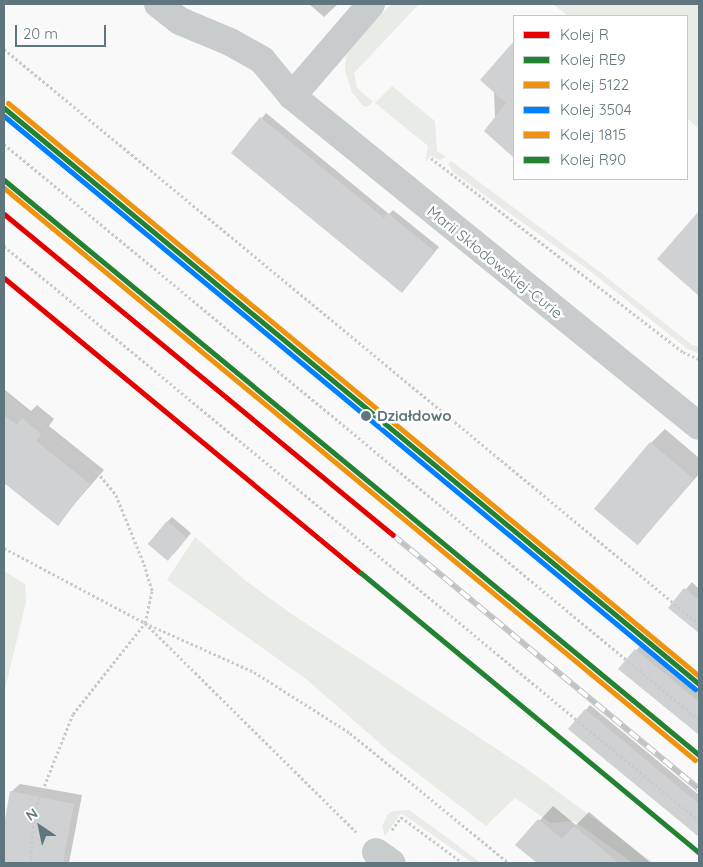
<!DOCTYPE html>
<meta charset="utf-8">
<style>
body{margin:0}
#map{position:relative;width:703px;height:867px;overflow:hidden;background:#f9f9f9;font-family:Quicksand,sans-serif}
div>[style]{position:absolute}
.green>*{inset:0;background:#e8ebe6}
.shadow>*{inset:0;background:#0003}
.building>*{inset:0;background:#cfd1d2;transform-origin:0 0}
.path>*{height:3px;margin-top:-1.5px;transform-origin:0;background:repeating-linear-gradient(90deg,#c9cacb 0 2.5px,transparent 0 5px)}
.minor>*{height:28px;margin:-14px;padding:0 14px;transform-origin:14px;border-radius:14px;background:#c9cccd}
.rail>*{height:5.5px;margin-top:-2.75px;transform-origin:0;background:repeating-linear-gradient(90deg,#fff 0 11px,#c0c3c3 0 22px);box-sizing:border-box;border-block:1px solid #c0c3c3}
.rail-1>*{height:5px;margin:-2.5px;padding:0 2.5px;transform-origin:2.5px;border-radius:2.5px;background:#e50000}
.rail-2>*{height:5px;margin:-2.5px;padding:0 2.5px;transform-origin:2.5px;border-radius:2.5px;background:#238132}
.rail-3>*{height:5px;margin:-2.5px;padding:0 2.5px;transform-origin:2.5px;border-radius:2.5px;background:#ef920d}
.rail-4>*{height:5px;margin:-2.5px;padding:0 2.5px;transform-origin:2.5px;border-radius:2.5px;background:#0080ff}
.rail-5>*{height:5px;margin:-2.5px;padding:0 2.5px;transform-origin:2.5px;border-radius:2.5px;background:#ef920d}
.rail-6>*{height:5px;margin:-2.5px;padding:0 2.5px;transform-origin:2.5px;border-radius:2.5px;background:#238132}
.dots>*{width:14px;height:14px;translate:-50% -50%;box-sizing:border-box;border:2px solid #fff;border-radius:50%}
span{translate:-50% -50%;white-space:nowrap;text-align:center;line-height:1.15;-webkit-text-stroke:5px #fff;paint-order:stroke}
.street-label{font-size:15px;color:#5f767e}
.stop-label{font-size:15px;color:#5f767e;font-weight:700}
.left{translate:0 -50%;text-align:left}
.frame{position:absolute;inset:0;border:5px solid #5f767e;pointer-events:none}
.legend{position:absolute;left:513px;top:15px;width:175px;height:165px;box-sizing:border-box;background:#fff;border:1px solid #bfc8cb;margin:0;padding:6px 9px;list-style:none;font-size:15px;color:#5f767e}
.legend li{display:flex;align-items:center;gap:10px;height:25px}
.legend b{width:25px;border:1px solid #bfc8cb}
.north{position:absolute;left:15px;top:802px;width:50px;height:50px;-webkit-text-stroke:4px #fff;paint-order:stroke;rotate:326deg;font-size:14px;font-weight:700;line-height:20px;text-align:center;color:#5f767e}
.north::after{content:'';display:block;margin:auto;width:18px;height:22px;background:#5f767e;clip-path:polygon(50% 0,100% 100%,50% 72%,0 100%)}
.scale{position:absolute;left:15px;top:25px;width:91px;height:22px;box-sizing:border-box;border:2px solid #5f767e;border-top:0;padding-left:6px;font-size:15px;line-height:18px;white-space:nowrap;color:#5f767e;-webkit-text-stroke:4px #fff;paint-order:stroke}
</style>
<div id="map">
<div class="green">
<div style="clip-path:polygon(392px 4px,419px 4px,354px 73px,357px 88px,373px 102px,367px 107px,362px 105px,352px 92px,345px 71px,346px 55px,371px 24px)"></div>
<div style="clip-path:polygon(553px 4px,699px 4px,699px 129px,687px 118px,687px 16px,568px 16px)"></div>
<div style="clip-path:polygon(392px 86px,435px 121px,437px 151px,446px 157px,439px 160px,431px 156px,425px 162px,428px 146px,375px 103px)"></div>
<div style="clip-path:polygon(451px 161px,600px 272px,692px 345px,699px 346px,699px 354px,686px 348px,594px 274px,454px 173px,448px 164px)"></div>
<div style="clip-path:polygon(195px 537px,246px 581px,290px 613px,527px 769px,654px 863px,633px 863px,574px 821px,551px 823px,515px 798px,486px 826px,391px 753px,306px 679px,167px 580px)"></div>
<div style="clip-path:polygon(4px 571px,25px 584px,26px 602px,4px 693px)"></div>
<div style="clip-path:polygon(409px 810px,449px 839px,481px 863px,473px 863px,401px 813px,385px 836px,382px 826px,388px 814px,393px 811px)"></div>
</div>
<div class="shadow">
<div style="clip-path:polygon(309px 4px,338px 4px,324px 17px)"></div>
<div style="clip-path:polygon(514px 43px,514px 156px,486px 131px,495px 119px,494px 91px,482px 80px)"></div>
<div style="clip-path:polygon(266px 113px,389px 214px,393px 210px,439px 247px,406px 286px,233px 153px)"></div>
<div style="clip-path:polygon(699px 215px,699px 282px,693px 289px)"></div>
<div style="clip-path:polygon(4px 389px,31px 411px,37px 405px,54px 419px,49px 426px,104px 470px,57px 524px,4px 481px)"></div>
<div style="clip-path:polygon(665px 429px,699px 458px,699px 474px,637px 545px,651px 443px)"></div>
<div style="clip-path:polygon(172px 517px,191px 533px,173px 555px,167px 522px)"></div>
<div style="clip-path:polygon(692px 582px,699px 589px,699px 632px,670px 608px)"></div>
<div style="clip-path:polygon(641px 645px,699px 693px,699px 734px,620px 669px)"></div>
<div style="clip-path:polygon(590px 705px,699px 795px,699px 836px,570px 729px)"></div>
<div style="clip-path:polygon(20px 784px,82px 795px,69px 863px,4px 863px,4px 831px,11px 792px)"></div>
<div style="clip-path:polygon(553px 806px,576px 825px,589px 812px,651px 863px,539px 863px,517px 845px)"></div>
</div>
<div class="building">
<div style="clip-path:polygon(514px 41px,514px 158px,484px 131px,506px 103px,480px 80px)"></div>
<div style="clip-path:polygon(260px 117px,384px 218px,388px 213px,435px 252px,402px 293px,231px 153px)"></div>
<div style="clip-path:polygon(699px 211px,699px 296px,657px 259px)"></div>
<div style="clip-path:polygon(4px 415px,17px 425px,22px 418px,41px 434px,36px 441px,90px 484px,58px 526px,4px 483px)"></div>
<div style="left:650px;top:442px;width:57px;height:87px;rotate:40deg"></div>
<div style="left:167px;top:521px;width:26px;height:30px;rotate:40deg"></div>
<div style="clip-path:polygon(684px 588px,699px 600px,699px 633px,668px 608px)"></div>
<div style="clip-path:polygon(635px 649px,699px 702px,699px 735px,618px 669px)"></div>
<div style="clip-path:polygon(585px 709px,699px 804px,699px 837px,568px 729px)"></div>
<div style="clip-path:polygon(10px 791px,74px 804px,63px 863px,4px 863px,4px 825px)"></div>
<div style="clip-path:polygon(538px 819px,562px 839px,574px 826px,619px 863px,537px 863px,515px 845px)"></div>
</div>
<div class="path">
<div style="left:4px;top:49px;width:902px;rotate:39.6deg"></div>
<div style="left:4px;top:144px;width:903px;rotate:39.65deg"></div>
<div style="left:431px;top:158px;width:318px;rotate:37.6deg"></div>
<div style="left:683px;top:352px;width:17px;rotate:24deg"></div>
<div style="left:4px;top:246px;width:902px;rotate:39.6deg"></div>
<div style="left:4px;top:394px;width:121px;rotate:40deg"></div>
<div style="left:97px;top:472px;width:30px;rotate:50deg"></div>
<div style="left:116px;top:495px;width:74px;rotate:67.9deg"></div>
<div style="left:144px;top:564px;width:28px;rotate:73deg"></div>
<div style="left:152px;top:591px;width:33px;rotate:102deg"></div>
<div style="left:145px;top:623px;width:120px;rotate:24.2deg"></div>
<div style="left:254px;top:672px;width:114px;rotate:32.4deg"></div>
<div style="left:350px;top:733px;width:205px;rotate:39.3deg"></div>
<div style="left:4px;top:548px;width:160px;rotate:28deg"></div>
<div style="left:145px;top:623px;width:297px;rotate:44.7deg"></div>
<div style="left:392px;top:830px;width:16px;rotate:-55deg"></div>
<div style="left:401px;top:817px;width:77px;rotate:36.6deg"></div>
<div style="left:30px;top:863px;width:54px;rotate:-84.7deg"></div>
<div style="left:35px;top:809px;width:102px;rotate:-68.2deg"></div>
<div style="left:73px;top:714px;width:116px;rotate:-51.6deg"></div>
</div>
<div class="minor">
<div style="left:158px;top:4px;width:28px;rotate:38deg"></div>
<div style="left:180px;top:21px;width:54px;rotate:22.8deg"></div>
<div style="left:230px;top:42px;width:37px;rotate:29deg"></div>
<div style="left:262px;top:60px;width:47px;rotate:50.2deg"></div>
<div style="left:292px;top:96px;width:524px;rotate:39.04deg"></div>
<div style="left:292px;top:96px;width:121px;rotate:-49.3deg"></div>
<div style="left:376px;top:852px;width:19px;rotate:35deg"></div>
</div>
<div class="rail">
<div style="left:393px;top:535px;width:398px;rotate:39.7deg"></div>
</div>
<div class="rail-1">
<div style="left:4px;top:214px;width:504px;rotate:39.53deg"></div>
<div style="left:4px;top:278px;width:463px;rotate:39.6deg"></div>
</div>
<div class="rail-2">
<div style="left:4px;top:108px;width:903px;rotate:39.65deg"></div>
<div style="left:4px;top:180px;width:902px;rotate:39.6deg"></div>
</div>
<div class="rail-3">
<div style="left:4px;top:188px;width:897px;rotate:39.62deg"></div>
</div>
<div class="rail-4">
<div style="left:4px;top:116px;width:898px;rotate:39.67deg"></div>
</div>
<div class="rail-5">
<div style="left:8px;top:103px;width:898px;rotate:39.67deg"></div>
</div>
<div class="rail-6">
<div style="left:361px;top:573px;width:439px;rotate:39.6deg"></div>
</div>
<div class="dots">
<div style="left:366px;top:416px;background:#5f767e"></div>
</div>
<div class="street-label">
<span style="left:495px;top:262px;rotate:39deg">Marii Skłodowskiej-Curie</span>
</div>
<div class="stop-label">
<span class="left" style="left:377px;top:416px">Działdowo</span>
</div>
<div class="frame"></div>
<ul class="legend">
<li><b style="height:6px;background:#e50000"></b>Kolej R</li>
<li><b style="height:6px;background:#238132"></b>Kolej RE9</li>
<li><b style="height:6px;background:#ef920d"></b>Kolej 5122</li>
<li><b style="height:6px;background:#0080ff"></b>Kolej 3504</li>
<li><b style="height:6px;background:#ef920d"></b>Kolej 1815</li>
<li><b style="height:6px;background:#238132"></b>Kolej R90</li>
</ul>
<div class="north">N</div>
<div class="scale">20 m</div>
</div>
